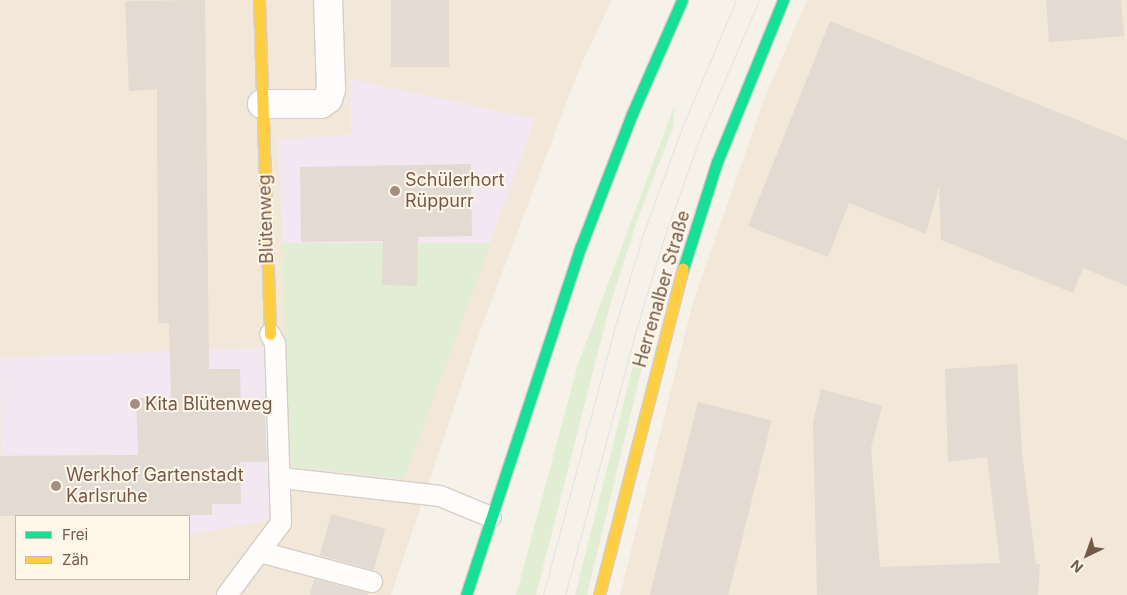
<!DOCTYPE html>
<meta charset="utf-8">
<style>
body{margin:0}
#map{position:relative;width:1127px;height:595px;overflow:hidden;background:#f6f2e9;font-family:Inter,sans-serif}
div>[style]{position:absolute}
.residential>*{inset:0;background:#f2e7d9}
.education>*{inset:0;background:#f3e8f1}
.green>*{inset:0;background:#e2eed4}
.building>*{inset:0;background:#e3dad1;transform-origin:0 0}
.roads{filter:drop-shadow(1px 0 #d5cfc8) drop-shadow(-1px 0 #d5cfc8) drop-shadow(0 1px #d5cfc8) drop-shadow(0 -1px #d5cfc8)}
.lane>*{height:20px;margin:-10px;padding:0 10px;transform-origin:10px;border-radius:10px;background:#fefdfc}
.street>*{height:28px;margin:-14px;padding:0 14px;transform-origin:14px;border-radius:14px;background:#fefdfc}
.fast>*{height:11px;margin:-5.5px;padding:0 5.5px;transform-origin:5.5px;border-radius:5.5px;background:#16e098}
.slow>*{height:11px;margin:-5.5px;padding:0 5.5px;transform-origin:5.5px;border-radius:5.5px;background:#ffcf43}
.tram>*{height:1px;margin:-0.5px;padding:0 0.5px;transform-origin:0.5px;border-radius:0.5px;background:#e4e2e4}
.dots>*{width:14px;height:14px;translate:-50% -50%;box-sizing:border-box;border:2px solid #fff7e9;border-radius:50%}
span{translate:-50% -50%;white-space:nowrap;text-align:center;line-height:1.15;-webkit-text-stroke:4px #fff7e9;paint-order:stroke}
.poi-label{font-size:18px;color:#745949}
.left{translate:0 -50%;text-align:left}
.street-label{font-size:18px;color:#745949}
.legend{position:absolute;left:15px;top:515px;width:175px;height:65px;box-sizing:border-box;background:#fff7e9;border:1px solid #c7b8a9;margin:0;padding:6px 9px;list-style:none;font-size:15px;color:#745949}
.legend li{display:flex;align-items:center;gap:10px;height:25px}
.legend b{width:25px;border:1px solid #c7b8a9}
.north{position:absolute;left:1062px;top:530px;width:50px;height:50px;-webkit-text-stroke:4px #fff7e9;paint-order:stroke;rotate:222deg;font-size:14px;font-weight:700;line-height:20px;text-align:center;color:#745949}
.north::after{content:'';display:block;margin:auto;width:18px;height:22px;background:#745949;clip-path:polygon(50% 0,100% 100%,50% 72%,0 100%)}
</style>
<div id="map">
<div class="residential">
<div style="clip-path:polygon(evenodd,0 0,612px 0,578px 72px,476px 342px,391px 595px,0 595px,0 0,16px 516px,189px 516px,189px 579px,16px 579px,16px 516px)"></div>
<div style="clip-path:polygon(807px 0,1127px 0,1127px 595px,620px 595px,693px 302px,766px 94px)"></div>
</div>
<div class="education">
<div style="clip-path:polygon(350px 79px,535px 119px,404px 479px,291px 466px,278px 139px,351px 134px)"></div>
<div style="clip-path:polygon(268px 347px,273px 519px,189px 535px,189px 516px,113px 516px,112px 454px,1px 455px,0 358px)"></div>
</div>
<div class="green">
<div style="clip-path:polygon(675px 104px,673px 127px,637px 221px,610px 305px,536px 595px,516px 595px,578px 364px)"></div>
<div style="clip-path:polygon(281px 243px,491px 243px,404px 479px,291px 466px)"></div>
<div style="clip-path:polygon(647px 347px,587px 595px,575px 595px,634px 361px)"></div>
</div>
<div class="building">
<div style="clip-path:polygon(205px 0,209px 369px,240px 369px,241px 411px,265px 412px,267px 462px,240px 462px,241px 504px,212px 504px,212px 515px,0 516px,0 456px,138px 455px,136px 398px,171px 398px,169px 323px,158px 323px,157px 89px,129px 91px,125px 1px)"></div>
<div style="left:391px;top:0;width:58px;height:67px"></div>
<div style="clip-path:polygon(1046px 0,1121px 0,1124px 36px,1049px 42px)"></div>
<div style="clip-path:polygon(830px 21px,1127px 140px,1127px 286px,1083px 268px,1073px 293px,941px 240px,939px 186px,926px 234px,849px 203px,828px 257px,748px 226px)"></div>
<div style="clip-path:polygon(471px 164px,472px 236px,418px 237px,417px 286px,382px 285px,383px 241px,301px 242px,300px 167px)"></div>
<div style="clip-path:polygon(1017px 364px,1022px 453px,1036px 564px,1040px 564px,1038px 595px,817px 595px,813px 422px,821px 389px,882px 406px,871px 448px,880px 567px,1000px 563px,987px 457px,948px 462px,945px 369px)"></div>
<div style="left:698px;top:402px;width:76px;height:199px;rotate:14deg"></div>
<div style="left:331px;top:514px;width:56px;height:43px;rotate:15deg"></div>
<div style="clip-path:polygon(314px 579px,368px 593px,368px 595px,310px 595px)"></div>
</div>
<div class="roads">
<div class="lane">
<div style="left:282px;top:478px;width:159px;rotate:6.5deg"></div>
<div style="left:440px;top:496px;width:55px;rotate:22.4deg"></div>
<div style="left:260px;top:552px;width:116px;rotate:15deg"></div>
<div style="left:227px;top:595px;width:90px;rotate:-53.1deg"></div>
<div style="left:281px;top:523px;width:180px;rotate:-91.9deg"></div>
<div style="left:275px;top:343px;width:10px;rotate:-119deg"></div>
</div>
<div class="street">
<div style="left:262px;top:104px;width:59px"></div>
<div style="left:321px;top:104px;width:9px;rotate:-36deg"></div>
<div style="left:328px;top:99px;width:10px;rotate:-73deg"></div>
<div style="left:331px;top:89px;width:89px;rotate:-91.9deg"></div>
</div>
<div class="fast">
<div style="left:683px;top:269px;width:112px;rotate:-72.4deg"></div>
<div style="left:717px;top:162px;width:175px;rotate:-67.8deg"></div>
<div style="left:466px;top:595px;width:367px;rotate:-71.8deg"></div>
<div style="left:581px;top:246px;width:142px;rotate:-68.9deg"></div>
<div style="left:632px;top:114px;width:124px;rotate:-66.3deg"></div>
</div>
<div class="slow">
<div style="left:259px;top:0;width:334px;rotate:88.1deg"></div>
<div style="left:599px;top:595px;width:337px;rotate:-75.6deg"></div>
</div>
</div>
<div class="tram">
<div style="left:543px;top:595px;width:278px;rotate:-75deg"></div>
<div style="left:615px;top:327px;width:97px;rotate:-73.2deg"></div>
<div style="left:643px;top:234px;width:111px;rotate:-69.9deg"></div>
<div style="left:681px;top:130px;width:141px;rotate:-67.1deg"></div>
<div style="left:565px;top:595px;width:271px;rotate:-75deg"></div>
<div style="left:635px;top:333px;width:96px;rotate:-73.1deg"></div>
<div style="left:663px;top:241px;width:110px;rotate:-70.4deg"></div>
<div style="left:700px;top:137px;width:149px;rotate:-66.7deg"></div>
</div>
<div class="dots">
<div style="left:395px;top:191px;background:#a28f81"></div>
<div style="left:135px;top:404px;background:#a28f81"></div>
<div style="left:56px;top:486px;background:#a28f81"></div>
</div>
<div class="poi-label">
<span class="left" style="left:405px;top:191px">Schülerhort<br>Rüppurr</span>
<span class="left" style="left:145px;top:404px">Kita Blütenweg</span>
<span class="left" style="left:66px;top:486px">Werkhof Gartenstadt<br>Karlsruhe</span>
</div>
<div class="street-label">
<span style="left:266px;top:219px;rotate:-92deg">Blütenweg</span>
<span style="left:662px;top:289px;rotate:-74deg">Herrenalber Straße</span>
</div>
<ul class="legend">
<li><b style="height:6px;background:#16e098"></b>Frei</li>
<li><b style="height:6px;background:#ffcf43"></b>Zäh</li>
</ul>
<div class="north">N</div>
</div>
